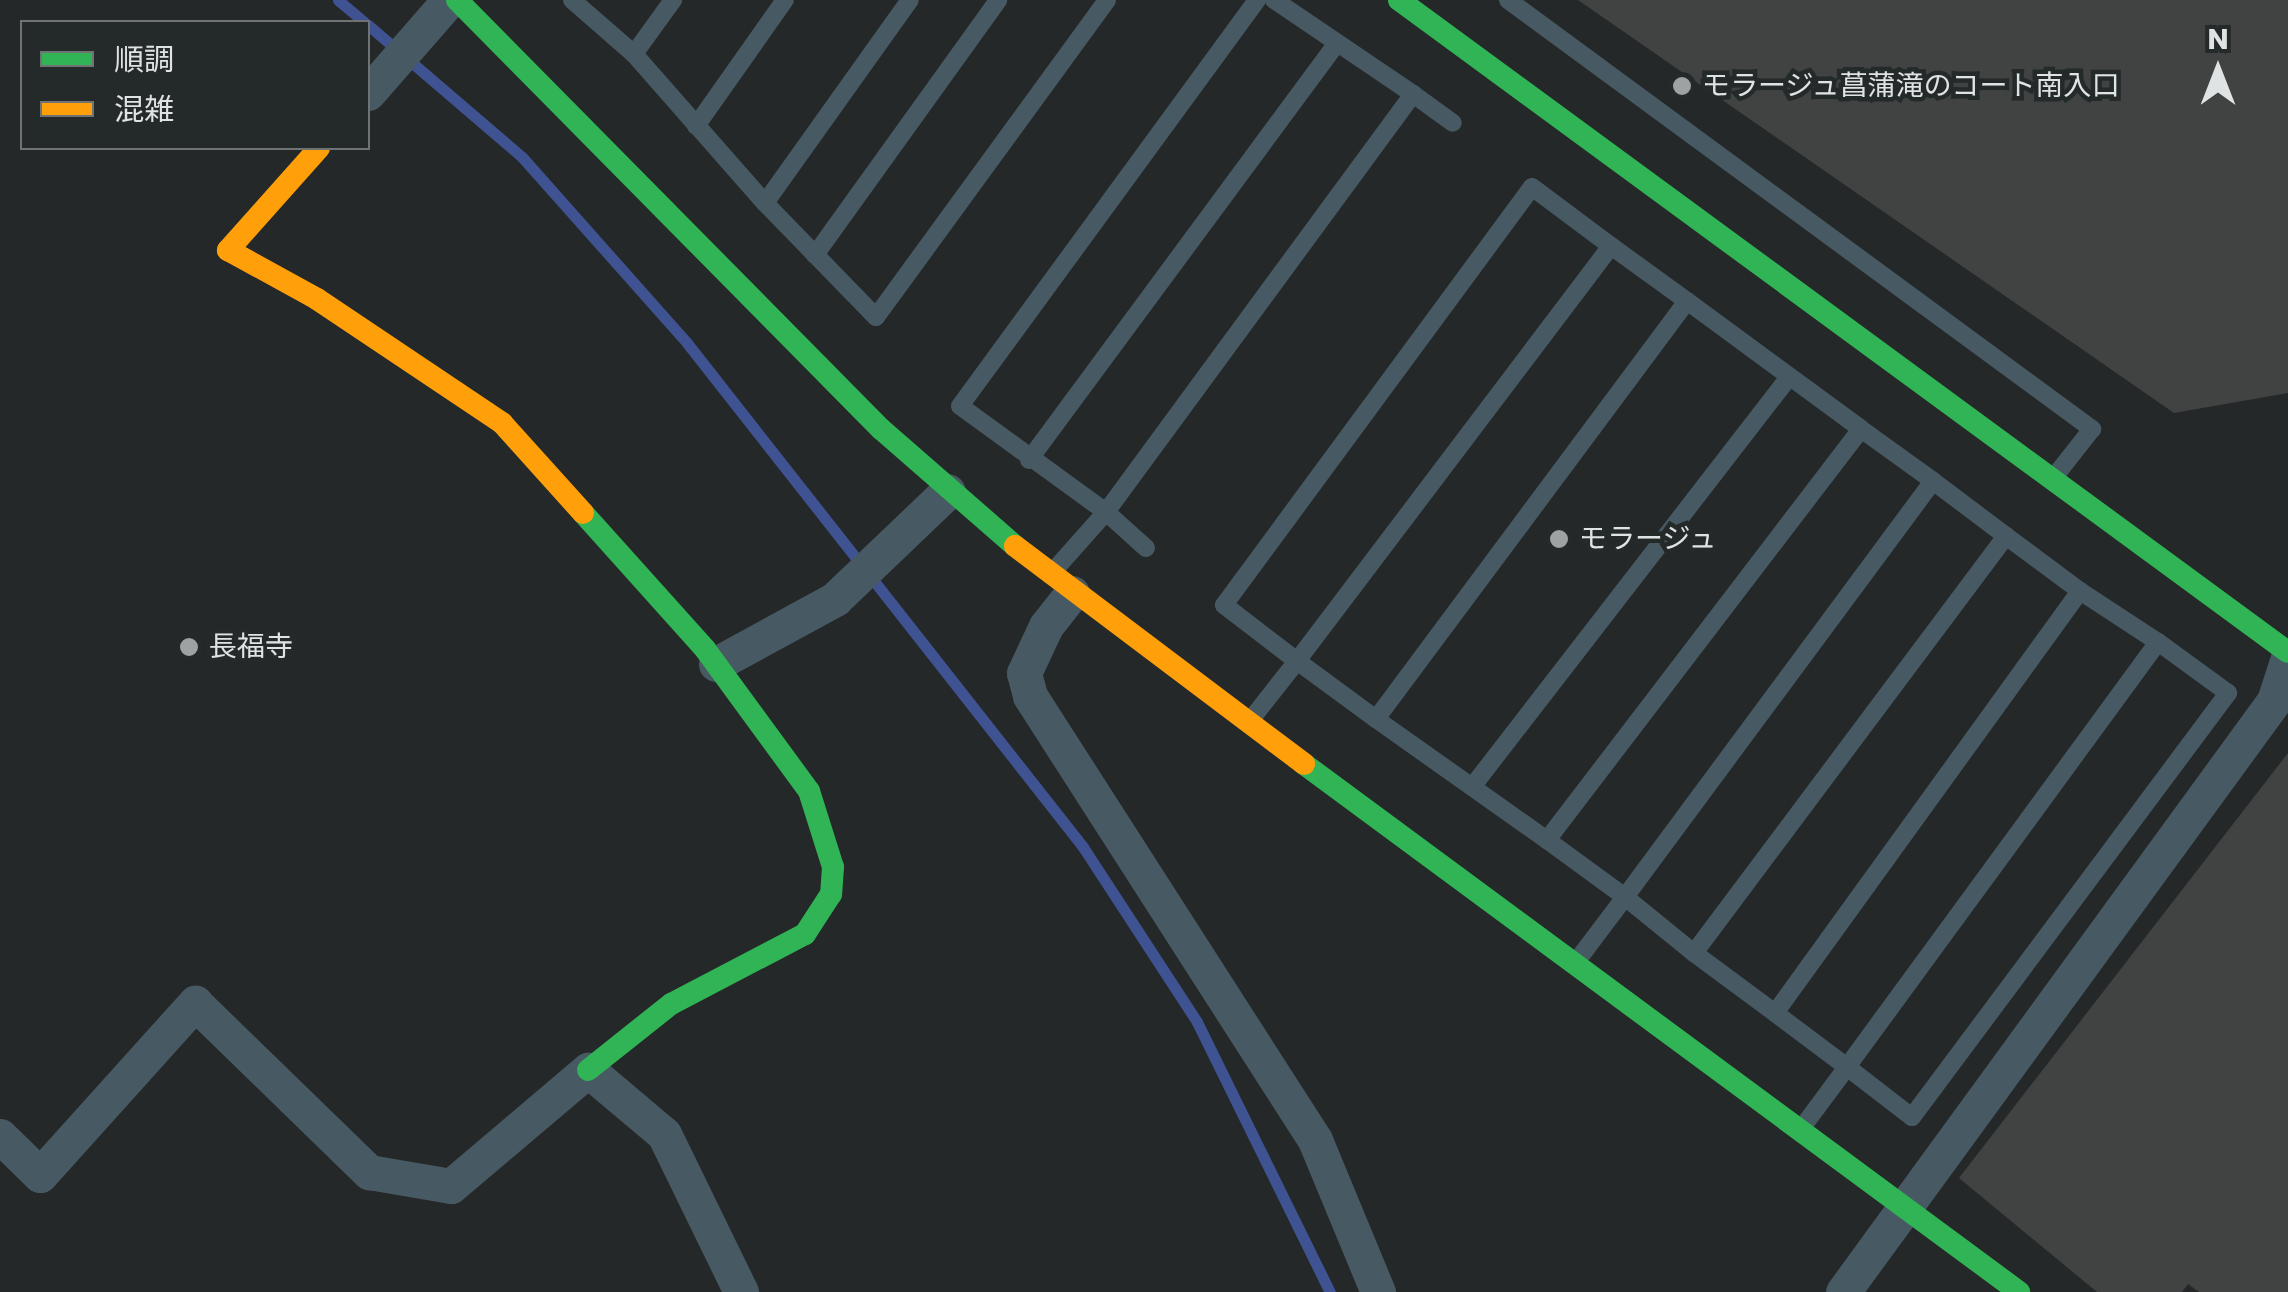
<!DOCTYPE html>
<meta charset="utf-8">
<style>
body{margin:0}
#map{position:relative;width:2288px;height:1292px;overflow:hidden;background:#252828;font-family:Poppins,"Noto Sans JP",sans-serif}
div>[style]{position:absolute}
.stream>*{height:11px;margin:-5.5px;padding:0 5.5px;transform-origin:5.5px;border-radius:5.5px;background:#3f5392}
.building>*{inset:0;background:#414343}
.lane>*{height:18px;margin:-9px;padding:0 9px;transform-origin:9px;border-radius:9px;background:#475963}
.street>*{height:35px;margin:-17.5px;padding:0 17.5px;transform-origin:17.5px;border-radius:17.5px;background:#475963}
.fast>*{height:22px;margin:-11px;padding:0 11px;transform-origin:11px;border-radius:11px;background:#30b455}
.slow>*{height:22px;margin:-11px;padding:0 11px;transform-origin:11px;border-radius:11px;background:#ff9f0a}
.dots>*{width:28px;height:28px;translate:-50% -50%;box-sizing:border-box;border:5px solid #242929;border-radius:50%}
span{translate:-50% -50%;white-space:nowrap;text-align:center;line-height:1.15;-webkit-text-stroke:9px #242929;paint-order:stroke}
.poi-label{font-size:28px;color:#e0e3e3}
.left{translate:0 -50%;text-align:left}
.legend{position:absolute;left:20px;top:20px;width:350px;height:130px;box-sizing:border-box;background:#242929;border:2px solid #6f7373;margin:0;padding:12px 18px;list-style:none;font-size:30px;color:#e0e3e3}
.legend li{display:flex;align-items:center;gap:20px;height:50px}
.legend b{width:50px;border:2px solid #6f7373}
.north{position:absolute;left:2168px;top:20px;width:100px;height:100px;-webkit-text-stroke:8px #242929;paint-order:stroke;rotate:0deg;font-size:28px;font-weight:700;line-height:40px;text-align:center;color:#e0e3e3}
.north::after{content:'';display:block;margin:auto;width:35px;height:45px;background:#e0e3e3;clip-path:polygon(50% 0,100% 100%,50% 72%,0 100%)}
</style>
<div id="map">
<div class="stream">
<div style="left:338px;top:0;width:34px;rotate:40deg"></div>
<div style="left:368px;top:25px;width:203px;rotate:40.6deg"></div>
<div style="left:522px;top:157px;width:249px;rotate:48.4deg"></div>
<div style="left:687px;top:343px;width:641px;rotate:51.84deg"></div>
<div style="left:1083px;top:847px;width:209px;rotate:56.9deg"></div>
<div style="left:1197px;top:1022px;width:301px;rotate:63.8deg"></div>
</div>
<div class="building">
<div style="clip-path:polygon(1578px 0,2288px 0,2288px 393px,2174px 413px)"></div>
<div style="clip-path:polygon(2288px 753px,2288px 1292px,2199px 1292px,2188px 1284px,2182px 1292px,2097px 1292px,1959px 1178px)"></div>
</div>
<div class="lane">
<div style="left:572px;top:0;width:82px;rotate:41.1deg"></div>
<div style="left:634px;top:54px;width:198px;rotate:48.7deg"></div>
<div style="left:765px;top:203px;width:159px;rotate:45.8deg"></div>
<div style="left:876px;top:317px;width:392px;rotate:-53.9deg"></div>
<div style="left:1508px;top:0;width:725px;rotate:36.3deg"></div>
<div style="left:2092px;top:429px;width:60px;rotate:128.2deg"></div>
<div style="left:634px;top:54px;width:67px;rotate:-54.2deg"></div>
<div style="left:1413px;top:94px;width:49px;rotate:35.9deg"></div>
<div style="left:696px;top:126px;width:154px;rotate:-54.8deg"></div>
<div style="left:765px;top:203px;width:249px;rotate:-54.5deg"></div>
<div style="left:815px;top:255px;width:314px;rotate:-54.3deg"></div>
<div style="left:1687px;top:301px;width:216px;rotate:36.3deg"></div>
<div style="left:1029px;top:460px;width:518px;rotate:-53.55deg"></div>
<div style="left:2006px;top:536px;width:92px;rotate:36.6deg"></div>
<div style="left:1146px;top:548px;width:54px;rotate:-138deg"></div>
<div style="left:1106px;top:512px;width:180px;rotate:-144deg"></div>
<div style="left:960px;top:406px;width:503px;rotate:-53.81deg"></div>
<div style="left:1050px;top:575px;width:84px;rotate:-48.4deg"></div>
<div style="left:1106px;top:512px;width:519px;rotate:-53.7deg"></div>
<div style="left:1413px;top:94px;width:168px;rotate:-145.9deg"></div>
<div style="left:1376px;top:719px;width:209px;rotate:35.3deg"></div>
<div style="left:1249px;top:722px;width:78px;rotate:-51.8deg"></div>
<div style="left:1297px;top:661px;width:92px;rotate:-142.5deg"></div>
<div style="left:1224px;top:605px;width:519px;rotate:-53.62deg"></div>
<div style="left:1532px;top:187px;width:99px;rotate:36.8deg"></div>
<div style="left:1611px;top:246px;width:520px;rotate:127.11deg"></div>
<div style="left:1297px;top:661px;width:98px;rotate:36.3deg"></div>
<div style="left:1376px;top:719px;width:521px;rotate:-53.35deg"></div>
<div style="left:1687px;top:301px;width:94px;rotate:-144.1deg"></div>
<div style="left:1472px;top:787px;width:518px;rotate:-52.29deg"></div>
<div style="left:1694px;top:953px;width:101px;rotate:36.5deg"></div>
<div style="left:1576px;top:962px;width:81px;rotate:-53deg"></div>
<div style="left:1625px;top:897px;width:97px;rotate:-143.8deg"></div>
<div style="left:1547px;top:840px;width:517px;rotate:-52.62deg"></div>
<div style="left:1861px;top:429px;width:89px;rotate:35.8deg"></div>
<div style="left:1933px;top:481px;width:518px;rotate:126.52deg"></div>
<div style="left:1625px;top:897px;width:89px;rotate:39.1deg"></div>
<div style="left:1694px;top:953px;width:521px;rotate:-53.2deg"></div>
<div style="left:2006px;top:536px;width:91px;rotate:-143deg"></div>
<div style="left:1801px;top:1129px;width:77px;rotate:-53.4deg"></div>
<div style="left:1847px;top:1067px;width:82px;rotate:37.6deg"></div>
<div style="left:1912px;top:1117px;width:529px;rotate:-53.3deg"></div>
<div style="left:2228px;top:693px;width:87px;rotate:-143.9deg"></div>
<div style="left:2158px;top:642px;width:527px;rotate:126.2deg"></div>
<div style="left:1847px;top:1067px;width:90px;rotate:-143.1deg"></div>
<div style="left:1775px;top:1013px;width:521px;rotate:-54.14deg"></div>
<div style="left:2080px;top:591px;width:93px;rotate:33.2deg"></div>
</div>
<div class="street">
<div style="left:368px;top:93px;width:123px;rotate:-48.9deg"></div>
<div style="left:1072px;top:593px;width:42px;rotate:128.2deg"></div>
<div style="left:1046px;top:626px;width:52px;rotate:115.1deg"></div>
<div style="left:1024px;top:673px;width:24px;rotate:75deg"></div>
<div style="left:1030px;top:696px;width:528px;rotate:57.3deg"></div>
<div style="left:1315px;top:1140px;width:165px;rotate:67.5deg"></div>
<div style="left:716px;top:664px;width:136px;rotate:-28.6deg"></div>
<div style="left:835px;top:599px;width:156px;rotate:-43.7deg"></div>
<div style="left:0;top:1136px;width:56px;rotate:44.3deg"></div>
<div style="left:40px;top:1175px;width:232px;rotate:-48deg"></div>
<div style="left:195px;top:1003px;width:243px;rotate:44.2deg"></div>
<div style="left:369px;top:1172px;width:83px;rotate:9.7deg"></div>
<div style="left:451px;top:1186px;width:180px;rotate:-40.3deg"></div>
<div style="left:588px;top:1070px;width:99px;rotate:40.1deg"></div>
<div style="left:664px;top:1134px;width:176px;rotate:64deg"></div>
<div style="left:1843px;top:1292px;width:731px;rotate:-53.9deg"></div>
<div style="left:2274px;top:701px;width:45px;rotate:-72deg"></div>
</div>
<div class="fast">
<div style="left:457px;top:0;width:603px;rotate:45.34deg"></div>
<div style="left:881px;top:429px;width:178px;rotate:41.1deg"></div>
<div style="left:1399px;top:0;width:1102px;rotate:36.26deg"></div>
<div style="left:583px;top:513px;width:183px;rotate:48.1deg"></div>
<div style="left:705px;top:649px;width:176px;rotate:53.8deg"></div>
<div style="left:809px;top:791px;width:80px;rotate:72.5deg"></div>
<div style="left:833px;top:867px;width:27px;rotate:94deg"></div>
<div style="left:831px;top:894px;width:48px;rotate:123deg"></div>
<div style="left:805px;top:934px;width:151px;rotate:152.4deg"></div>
<div style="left:671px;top:1004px;width:106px;rotate:141.5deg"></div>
<div style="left:1304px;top:764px;width:889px;rotate:36.44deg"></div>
</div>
<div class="slow">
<div style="left:319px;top:148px;width:137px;rotate:131.7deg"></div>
<div style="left:228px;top:250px;width:102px;rotate:28.8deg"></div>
<div style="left:317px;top:299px;width:223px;rotate:33.8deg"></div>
<div style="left:502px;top:423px;width:121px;rotate:48deg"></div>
<div style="left:1015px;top:546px;width:362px;rotate:37deg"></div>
</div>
<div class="dots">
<div style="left:1682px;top:86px;background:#9fa2a2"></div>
<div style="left:1559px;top:539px;background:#9fa2a2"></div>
<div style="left:189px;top:647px;background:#9fa2a2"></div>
</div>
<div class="poi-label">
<span class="left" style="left:1702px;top:86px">モラージュ菖蒲滝のコート南入口</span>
<span class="left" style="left:1579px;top:539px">モラージュ</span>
<span class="left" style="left:209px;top:647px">長福寺</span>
</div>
<ul class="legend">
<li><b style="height:12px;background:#30b455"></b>順調</li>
<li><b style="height:12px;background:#ff9f0a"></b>混雑</li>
</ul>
<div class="north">N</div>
</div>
